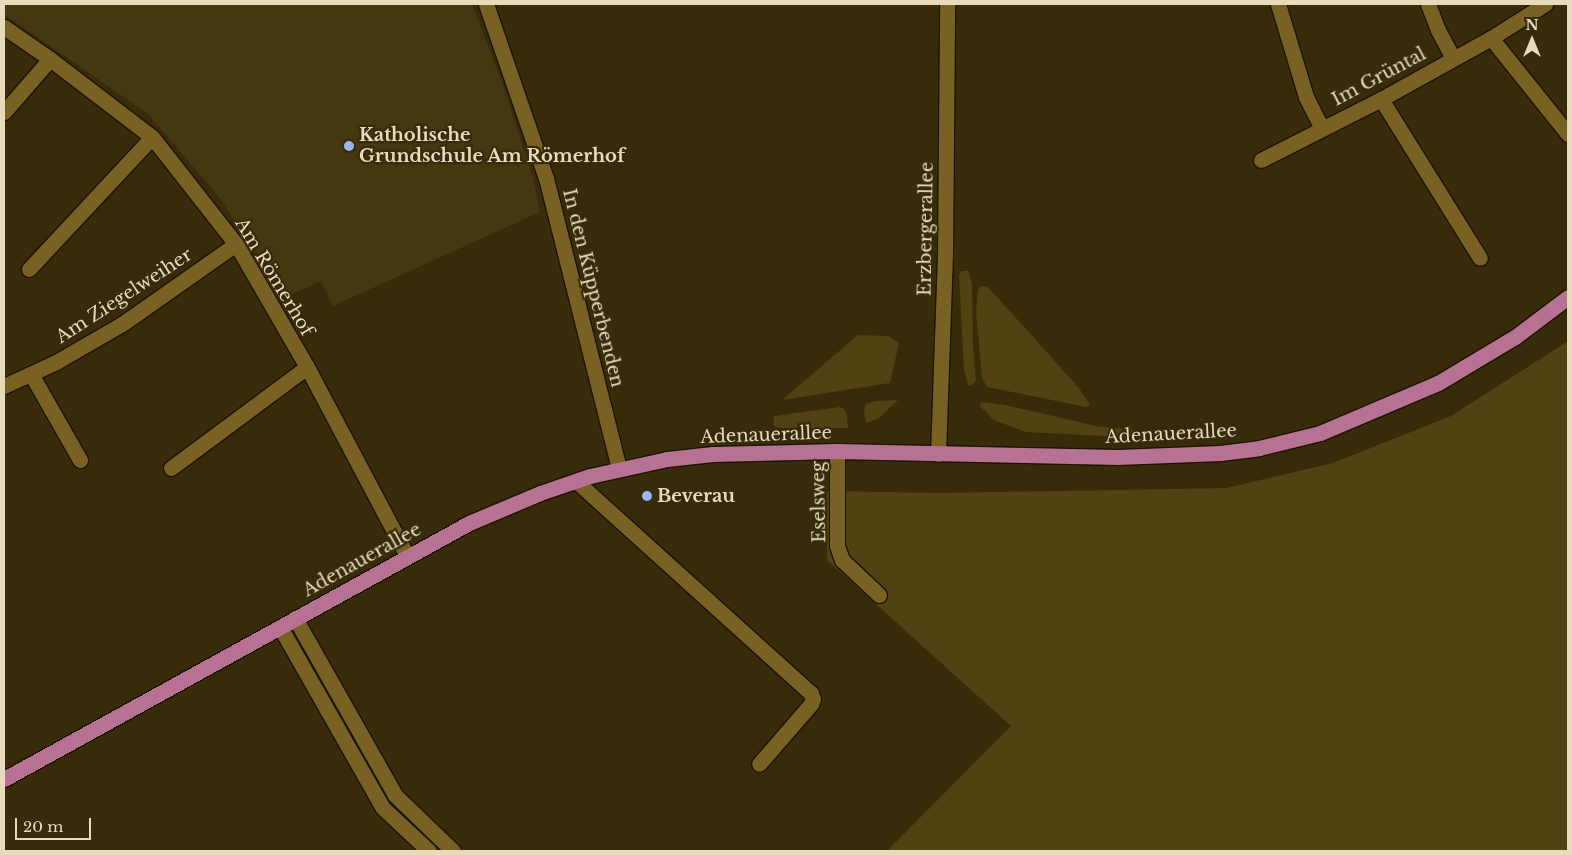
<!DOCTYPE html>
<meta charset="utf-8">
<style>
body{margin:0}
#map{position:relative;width:1572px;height:855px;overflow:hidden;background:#372b09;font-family:"Libre Baskerville",serif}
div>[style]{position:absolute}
.built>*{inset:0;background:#453710}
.green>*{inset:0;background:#514113}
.roads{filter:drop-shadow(1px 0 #1b1402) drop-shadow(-1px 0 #1b1402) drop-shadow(0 1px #1b1402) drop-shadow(0 -1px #1b1402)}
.lane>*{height:15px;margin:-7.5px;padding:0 7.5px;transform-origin:7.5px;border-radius:7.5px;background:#786122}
.street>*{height:15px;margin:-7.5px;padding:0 7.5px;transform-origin:7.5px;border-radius:7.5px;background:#786122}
.secondary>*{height:15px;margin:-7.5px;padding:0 7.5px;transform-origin:7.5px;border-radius:7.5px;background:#786122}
.primary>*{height:15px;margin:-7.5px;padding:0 7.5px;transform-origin:7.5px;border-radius:7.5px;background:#b77293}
.dots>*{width:14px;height:14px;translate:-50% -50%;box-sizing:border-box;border:2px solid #372b09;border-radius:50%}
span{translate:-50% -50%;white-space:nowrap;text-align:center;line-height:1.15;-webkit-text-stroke:4.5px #372b09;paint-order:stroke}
.street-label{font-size:18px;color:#e7dbbc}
.poi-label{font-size:18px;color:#e7dbbc;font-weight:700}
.left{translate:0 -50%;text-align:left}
.frame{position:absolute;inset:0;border:5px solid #e7dbbc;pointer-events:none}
.north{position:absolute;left:1507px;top:15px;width:50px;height:50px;-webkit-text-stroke:4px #372b09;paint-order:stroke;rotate:0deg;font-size:14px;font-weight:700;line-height:20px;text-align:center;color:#e7dbbc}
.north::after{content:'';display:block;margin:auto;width:18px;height:22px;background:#e7dbbc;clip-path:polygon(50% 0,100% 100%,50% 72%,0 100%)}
.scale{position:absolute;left:15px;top:818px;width:76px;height:22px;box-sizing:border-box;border:2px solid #e7dbbc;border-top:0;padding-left:6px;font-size:15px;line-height:18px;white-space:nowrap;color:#e7dbbc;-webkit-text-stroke:4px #372b09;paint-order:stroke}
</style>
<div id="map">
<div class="built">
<div style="clip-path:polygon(4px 4px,472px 4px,504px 88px,533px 178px,540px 212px,333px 306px,321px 281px,284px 298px,219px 197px,148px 114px,4px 14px)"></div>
</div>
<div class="green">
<div style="clip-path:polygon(962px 271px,968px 271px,972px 283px,973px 345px,976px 381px,971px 386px,968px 385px,964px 369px,959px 275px)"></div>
<div style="clip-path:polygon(982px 286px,988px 287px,1079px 388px,1090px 405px,1086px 407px,987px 387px,982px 378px,976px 312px,978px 290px)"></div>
<div style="clip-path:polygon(858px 335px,888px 336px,899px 343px,890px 383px,782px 400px)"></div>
<div style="clip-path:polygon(1568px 341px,1568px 851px,887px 851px,1011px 726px,827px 560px,827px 491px,939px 493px,1226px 488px,1333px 463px,1451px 416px)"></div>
<div style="clip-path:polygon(898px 400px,878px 419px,866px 423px,864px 410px,866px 404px,875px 401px)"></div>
<div style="clip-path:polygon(981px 402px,1005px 405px,1096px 426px,1133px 430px,1136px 433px,1134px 436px,1124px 437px,1026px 432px,994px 420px,980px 406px)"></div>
<div style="clip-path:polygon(840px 407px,844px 409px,847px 415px,848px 428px,780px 428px,774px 426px,774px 416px)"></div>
</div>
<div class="roads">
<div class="lane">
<div style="left:1278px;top:4px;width:97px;rotate:73.2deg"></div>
<div style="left:1306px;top:97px;width:35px;rotate:63deg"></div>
<div style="left:1428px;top:4px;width:28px;rotate:69deg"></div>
<div style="left:1438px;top:30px;width:32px;rotate:62deg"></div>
<div style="left:1491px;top:38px;width:123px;rotate:51.3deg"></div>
<div style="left:1381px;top:99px;width:187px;rotate:58.1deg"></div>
<div style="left:4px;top:112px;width:70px;rotate:-49deg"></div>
<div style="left:29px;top:269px;width:180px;rotate:-47deg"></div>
<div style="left:31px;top:374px;width:99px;rotate:60.3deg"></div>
<div style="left:837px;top:451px;width:95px;rotate:90deg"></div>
<div style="left:837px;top:546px;width:15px;rotate:70deg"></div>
<div style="left:842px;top:560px;width:51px;rotate:43.4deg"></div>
<div style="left:171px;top:468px;width:169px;rotate:-36.6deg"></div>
<div style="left:576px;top:481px;width:316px;rotate:42.1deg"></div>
<div style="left:811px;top:693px;width:6px;rotate:72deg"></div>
<div style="left:813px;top:699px;width:5px;rotate:112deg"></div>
<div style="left:811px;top:704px;width:79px;rotate:130.9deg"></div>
<div style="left:295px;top:618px;width:203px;rotate:60.5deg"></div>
<div style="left:395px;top:795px;width:81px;rotate:44deg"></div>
<div style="left:280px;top:627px;width:208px;rotate:60.4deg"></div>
<div style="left:383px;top:808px;width:63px;rotate:43.1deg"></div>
</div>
<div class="street">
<div style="left:486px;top:4px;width:184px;rotate:71deg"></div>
<div style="left:546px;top:178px;width:299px;rotate:75.9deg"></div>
<div style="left:4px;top:27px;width:56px;rotate:34.8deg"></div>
<div style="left:50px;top:59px;width:128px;rotate:37.4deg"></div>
<div style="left:152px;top:137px;width:136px;rotate:51.9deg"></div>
<div style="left:236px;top:244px;width:142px;rotate:60deg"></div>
<div style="left:307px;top:367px;width:214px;rotate:62.1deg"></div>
<div style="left:1261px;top:160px;width:135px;rotate:-26.9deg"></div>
<div style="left:1381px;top:99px;width:126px;rotate:-29deg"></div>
<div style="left:1491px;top:38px;width:64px;rotate:-32.2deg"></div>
<div style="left:4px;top:386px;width:57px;rotate:-24.8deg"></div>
<div style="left:56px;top:362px;width:76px;rotate:-29.9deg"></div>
<div style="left:122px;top:324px;width:139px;rotate:-35.1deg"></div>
</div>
<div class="secondary">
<div style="left:938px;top:454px;width:201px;rotate:-88deg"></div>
<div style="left:945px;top:253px;width:249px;rotate:-89.5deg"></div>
</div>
<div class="primary">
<div style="left:4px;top:779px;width:531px;rotate:-28.83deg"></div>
<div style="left:469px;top:523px;width:77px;rotate:-22.9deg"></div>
<div style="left:540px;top:493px;width:53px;rotate:-18.8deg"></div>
<div style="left:590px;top:476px;width:79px;rotate:-12.4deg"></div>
<div style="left:667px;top:459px;width:46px;rotate:-6.2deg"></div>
<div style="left:713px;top:454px;width:124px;rotate:-1.4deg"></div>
<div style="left:837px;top:451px;width:281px;rotate:1.2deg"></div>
<div style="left:1118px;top:457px;width:102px;rotate:-2.2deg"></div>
<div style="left:1220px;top:453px;width:39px;rotate:-7deg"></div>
<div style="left:1259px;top:448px;width:63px;rotate:-13.8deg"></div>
<div style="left:1320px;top:433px;width:128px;rotate:-23deg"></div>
<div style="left:1438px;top:383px;width:90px;rotate:-30.9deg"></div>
<div style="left:1515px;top:337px;width:66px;rotate:-37deg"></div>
</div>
</div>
<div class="dots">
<div style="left:349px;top:146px;background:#9ab5fd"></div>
<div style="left:647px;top:496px;background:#9ab5fd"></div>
</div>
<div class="street-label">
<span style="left:1379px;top:77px;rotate:-28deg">Im Grüntal</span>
<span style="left:926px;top:229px;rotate:-89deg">Erzbergerallee</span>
<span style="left:274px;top:277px;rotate:59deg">Am Römerhof</span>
<span style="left:593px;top:288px;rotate:76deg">In den Küpperbenden</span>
<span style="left:124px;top:296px;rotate:-33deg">Am Ziegelweiher</span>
<span style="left:1171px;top:434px;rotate:-3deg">Adenauerallee</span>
<span style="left:766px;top:435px;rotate:-2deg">Adenauerallee</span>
<span style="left:819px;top:502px;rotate:-91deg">Eselsweg</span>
<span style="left:362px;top:560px;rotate:-29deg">Adenauerallee</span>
</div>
<div class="poi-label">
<span class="left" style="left:359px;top:146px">Katholische<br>Grundschule Am Römerhof</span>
<span class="left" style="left:657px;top:496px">Beverau</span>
</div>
<div class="frame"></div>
<div class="north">N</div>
<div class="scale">20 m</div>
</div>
